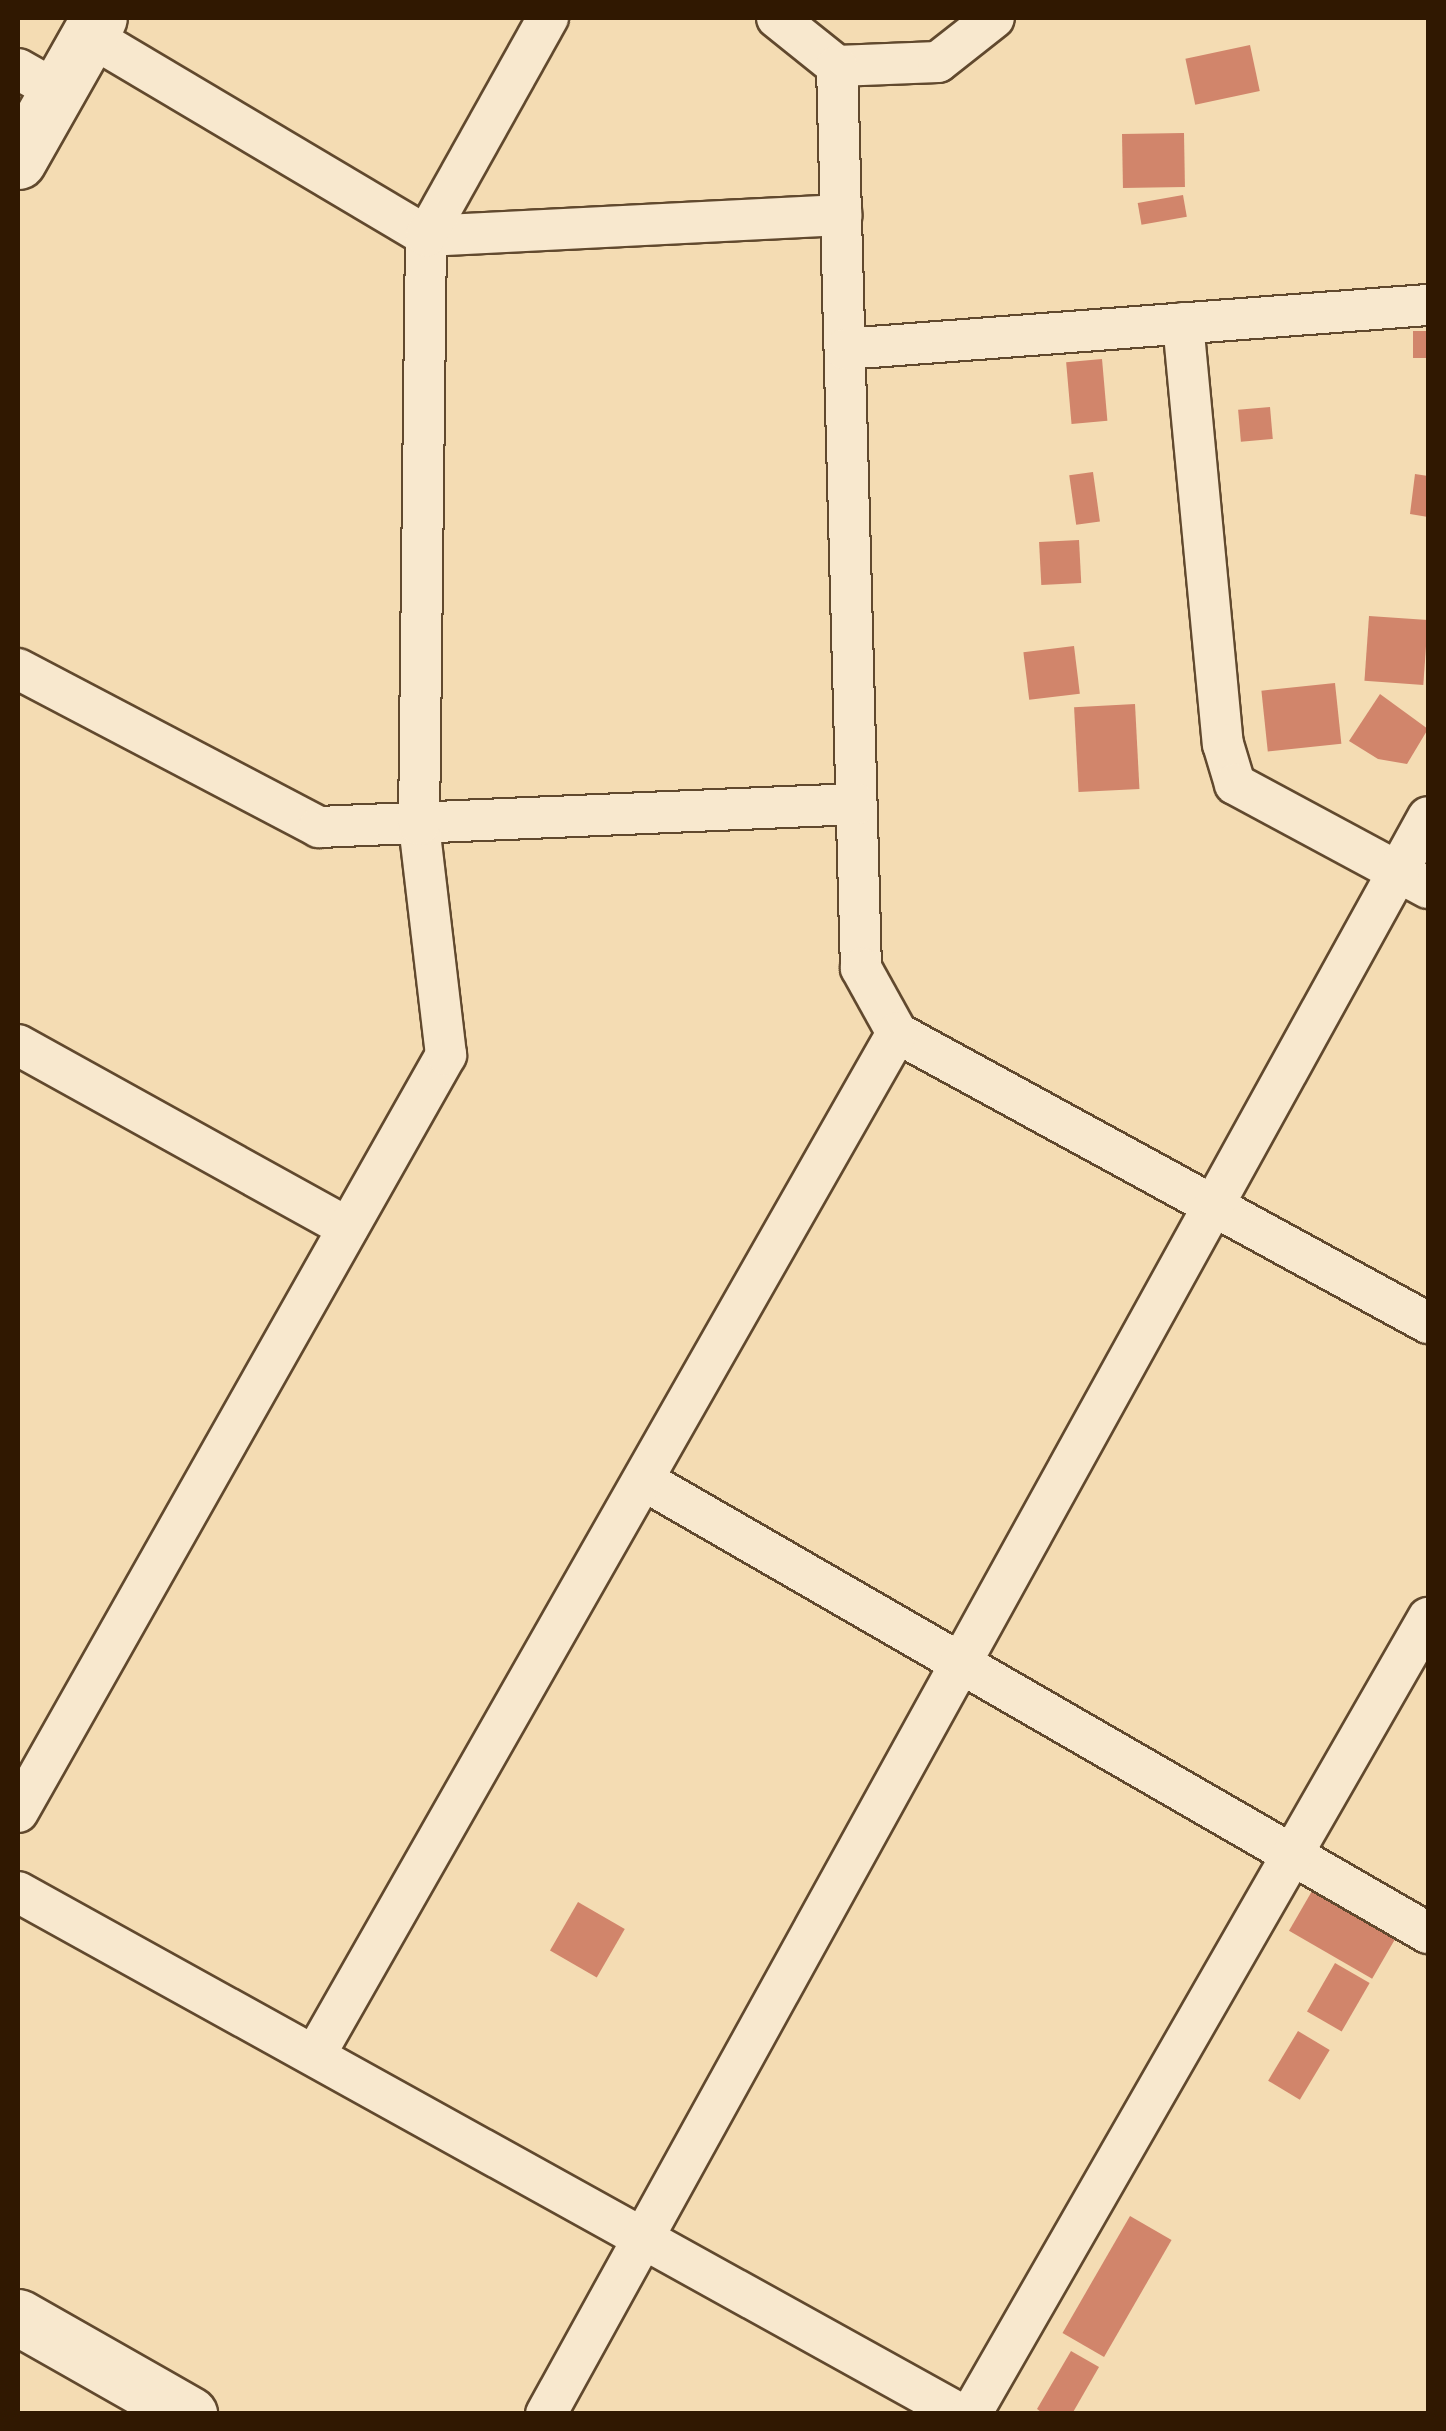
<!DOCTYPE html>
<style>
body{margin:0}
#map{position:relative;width:1446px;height:2431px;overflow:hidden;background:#f4dcb3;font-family:"IM FELL DW Pica",serif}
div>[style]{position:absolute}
.building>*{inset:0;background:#d1856b;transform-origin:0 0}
.roads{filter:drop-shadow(2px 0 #61492e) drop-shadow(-2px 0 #61492e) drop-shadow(0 2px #61492e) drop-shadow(0 -2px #61492e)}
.minor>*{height:40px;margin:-20px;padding:0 20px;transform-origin:20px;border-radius:20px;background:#f8e8ce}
.secondary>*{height:55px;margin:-27.5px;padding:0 27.5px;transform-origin:27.5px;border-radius:27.5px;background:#f8e8ce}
span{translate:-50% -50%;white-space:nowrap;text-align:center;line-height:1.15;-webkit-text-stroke:10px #f8e8ce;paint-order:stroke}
.frame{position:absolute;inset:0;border:20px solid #301801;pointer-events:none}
</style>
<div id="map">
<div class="building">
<div style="left:1250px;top:45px;width:47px;height:66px;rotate:78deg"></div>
<div style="left:1184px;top:133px;width:54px;height:62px;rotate:89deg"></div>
<div style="left:1183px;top:195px;width:22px;height:46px;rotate:80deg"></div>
<div style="left:1413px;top:331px;width:15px;height:27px"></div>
<div style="left:1102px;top:359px;width:62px;height:36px;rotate:85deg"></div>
<div style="left:1270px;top:407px;width:32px;height:32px;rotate:85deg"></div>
<div style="left:1093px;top:472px;width:50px;height:24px;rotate:82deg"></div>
<div style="clip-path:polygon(1415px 474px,1428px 476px,1428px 517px,1410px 514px)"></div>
<div style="left:1079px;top:540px;width:43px;height:40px;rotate:87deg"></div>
<div style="left:1369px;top:616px;width:59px;height:65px;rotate:4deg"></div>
<div style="left:1074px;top:646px;width:48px;height:51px;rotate:83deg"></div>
<div style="left:1335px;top:683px;width:61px;height:74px;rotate:84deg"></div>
<div style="clip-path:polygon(1380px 694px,1428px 729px,1407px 764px,1378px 759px,1349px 741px)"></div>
<div style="left:1135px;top:704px;width:85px;height:61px;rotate:87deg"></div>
<div style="left:1312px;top:1891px;width:96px;height:46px;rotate:30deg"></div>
<div style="left:578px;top:1902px;width:54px;height:56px;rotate:30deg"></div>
<div style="left:1335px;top:1963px;width:40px;height:56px;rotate:30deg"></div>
<div style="left:1298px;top:2031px;width:37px;height:58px;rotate:31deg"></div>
<div style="left:1130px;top:2216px;width:48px;height:135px;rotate:30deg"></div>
<div style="clip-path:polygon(1071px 2351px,1099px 2367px,1072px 2414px,1044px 2414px,1037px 2409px)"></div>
</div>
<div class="roads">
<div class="minor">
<div style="left:777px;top:18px;width:77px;rotate:38.7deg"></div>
<div style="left:837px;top:66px;width:101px;rotate:-2.3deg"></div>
<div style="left:938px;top:62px;width:71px;rotate:-38.2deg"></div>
<div style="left:88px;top:35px;width:393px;rotate:30.7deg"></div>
<div style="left:426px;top:236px;width:416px;rotate:-2.9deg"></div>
<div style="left:837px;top:66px;width:902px;rotate:88.48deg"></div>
<div style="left:861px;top:968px;width:74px;rotate:61deg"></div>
<div style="left:897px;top:1033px;width:605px;rotate:28.64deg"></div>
<div style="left:18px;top:69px;width:45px;rotate:29.4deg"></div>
<div style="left:1183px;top:323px;width:423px;rotate:84.6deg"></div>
<div style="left:1223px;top:744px;width:42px;rotate:73.3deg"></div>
<div style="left:1235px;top:784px;width:219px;rotate:28.3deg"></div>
<div style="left:845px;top:349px;width:585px;rotate:-4.32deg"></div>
<div style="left:18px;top:669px;width:340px;rotate:27.7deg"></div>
<div style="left:319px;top:827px;width:538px;rotate:-2.45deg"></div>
<div style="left:18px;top:1045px;width:377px;rotate:29deg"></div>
<div style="left:645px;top:1481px;width:904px;rotate:30deg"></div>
<div style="left:18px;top:1812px;width:870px;rotate:-60.52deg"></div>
<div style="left:446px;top:1055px;width:232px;rotate:-96.7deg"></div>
<div style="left:419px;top:825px;width:589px;rotate:-89.32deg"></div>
<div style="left:426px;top:236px;width:250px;rotate:-60.8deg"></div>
<div style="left:18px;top:1892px;width:1077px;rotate:28.99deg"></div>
<div style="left:315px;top:2055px;width:1176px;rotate:-60.34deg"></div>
<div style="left:546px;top:2414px;width:1824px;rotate:-61.09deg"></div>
<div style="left:971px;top:2414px;width:918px;rotate:-60.14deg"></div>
</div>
<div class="secondary">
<div style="left:18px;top:161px;width:164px;rotate:-60.5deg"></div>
<div style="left:18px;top:2317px;width:197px;rotate:29.6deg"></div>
</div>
</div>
<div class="frame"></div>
</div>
